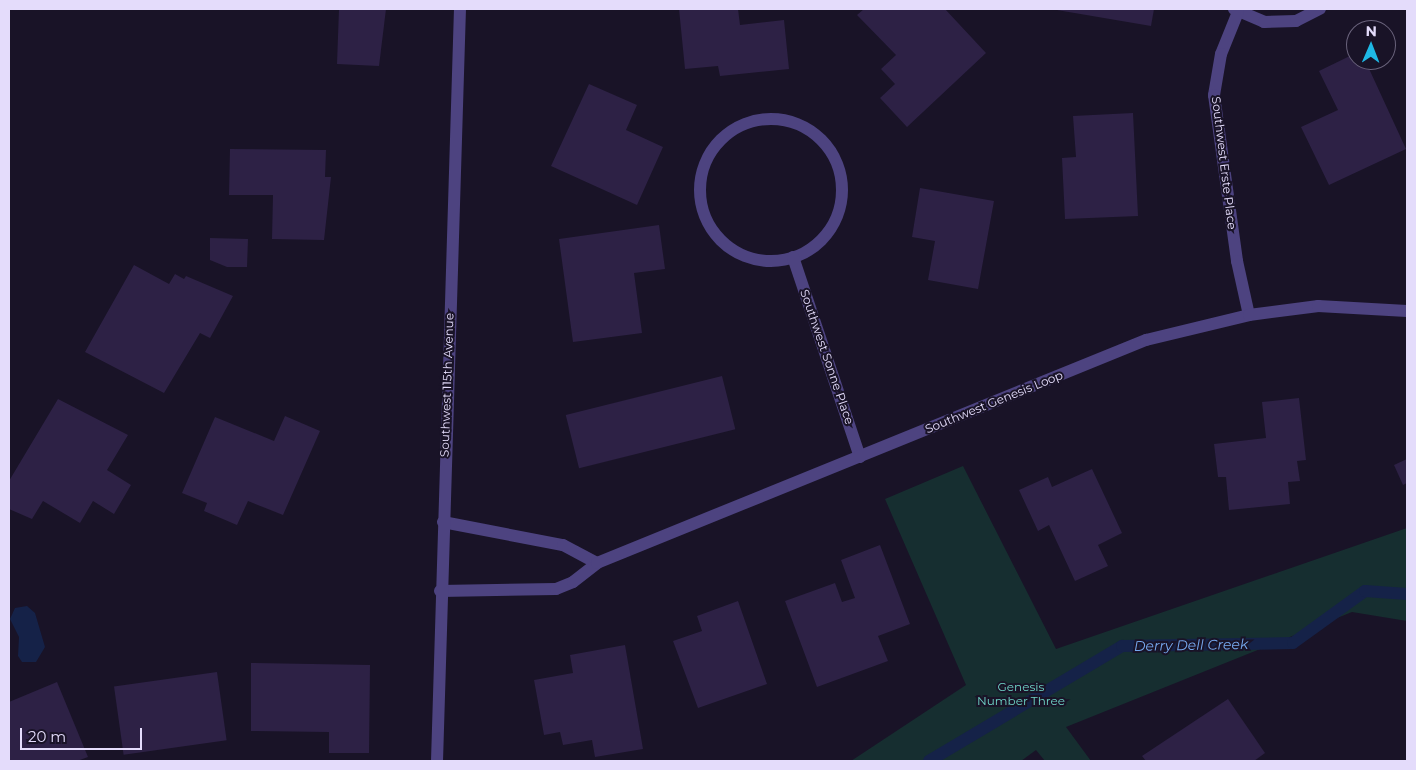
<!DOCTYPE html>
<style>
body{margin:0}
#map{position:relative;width:1416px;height:770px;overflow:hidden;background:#191327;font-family:Montserrat,sans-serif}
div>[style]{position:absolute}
.green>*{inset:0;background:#162e30}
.water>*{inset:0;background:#152248}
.stream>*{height:12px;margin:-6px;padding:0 6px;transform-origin:6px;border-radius:6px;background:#152248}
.building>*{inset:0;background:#2d2145;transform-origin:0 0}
.minor>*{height:12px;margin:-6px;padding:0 6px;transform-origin:6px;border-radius:6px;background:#4d4380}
.minor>.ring{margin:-6px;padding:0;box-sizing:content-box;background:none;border:12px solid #4d4380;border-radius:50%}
span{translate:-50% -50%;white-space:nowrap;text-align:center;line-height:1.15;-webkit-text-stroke:4px #191327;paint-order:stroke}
.street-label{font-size:12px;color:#e4dcfb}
.park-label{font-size:12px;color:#6fd4c7}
.water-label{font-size:14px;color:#76a8ef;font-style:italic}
.frame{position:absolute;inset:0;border:10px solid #e4dcfb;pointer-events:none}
.north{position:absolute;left:1346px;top:20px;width:50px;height:50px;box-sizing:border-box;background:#191327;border:1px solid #6a637c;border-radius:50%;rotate:1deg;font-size:14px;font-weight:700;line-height:20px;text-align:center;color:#e4dcfb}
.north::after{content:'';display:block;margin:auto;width:18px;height:22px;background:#1eb8e5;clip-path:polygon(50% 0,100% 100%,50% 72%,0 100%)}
.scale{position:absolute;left:20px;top:728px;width:122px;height:22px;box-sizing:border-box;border:2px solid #e4dcfb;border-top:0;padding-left:6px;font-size:15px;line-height:18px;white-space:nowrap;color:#e4dcfb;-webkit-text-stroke:4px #191327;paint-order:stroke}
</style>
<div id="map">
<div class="green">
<div style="clip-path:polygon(963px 466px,1056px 649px,1407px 528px,1407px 621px,1352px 612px,1066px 727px,1091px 761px,1045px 761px,1036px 750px,1021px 761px,851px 761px,966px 685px,885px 499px)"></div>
</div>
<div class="water">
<div style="clip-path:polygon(27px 606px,35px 613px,45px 647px,36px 662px,22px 662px,18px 656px,19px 637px,10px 619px,15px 608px)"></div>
</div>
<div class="stream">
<div style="left:929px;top:761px;width:225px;rotate:-30.8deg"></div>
<div style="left:1122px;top:646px;width:171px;rotate:-1deg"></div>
<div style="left:1293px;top:643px;width:89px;rotate:-35.8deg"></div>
<div style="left:1365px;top:591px;width:42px;rotate:4.1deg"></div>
</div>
<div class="building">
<div style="clip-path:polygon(339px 9px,386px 9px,379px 66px,337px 64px)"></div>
<div style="clip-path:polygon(679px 9px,738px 9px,740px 25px,784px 20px,789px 69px,720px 76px,718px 66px,685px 69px)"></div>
<div style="clip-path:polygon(864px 9px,945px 9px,986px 53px,907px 127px,880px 98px,895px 84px,881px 69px,896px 55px,857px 15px)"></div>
<div style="clip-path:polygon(1051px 9px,1154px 9px,1151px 26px)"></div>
<div style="clip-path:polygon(1356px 53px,1356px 60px,1365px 60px,1406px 149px,1329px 185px,1301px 127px,1338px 110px,1319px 71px)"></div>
<div style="clip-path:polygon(589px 84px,637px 105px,626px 130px,663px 147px,637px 205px,551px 166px)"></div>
<div style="clip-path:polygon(1133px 113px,1138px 216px,1065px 219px,1062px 158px,1076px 157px,1073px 116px)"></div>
<div style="clip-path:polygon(230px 149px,326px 150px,325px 177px,331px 177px,324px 240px,272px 239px,273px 195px,229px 195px)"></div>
<div style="clip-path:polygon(920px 188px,994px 201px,978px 289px,928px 280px,935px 241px,912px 237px)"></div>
<div style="clip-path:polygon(659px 225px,665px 269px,634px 273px,642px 333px,573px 342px,559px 239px)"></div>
<div style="clip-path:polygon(210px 238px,248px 239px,247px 267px,227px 267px,210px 260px)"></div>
<div style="clip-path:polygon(134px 265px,169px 284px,175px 274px,184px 279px,186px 276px,233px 296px,210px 338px,200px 333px,164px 393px,85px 352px)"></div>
<div style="left:722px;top:376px;width:55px;height:161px;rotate:76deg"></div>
<div style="clip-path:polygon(1299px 398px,1306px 460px,1297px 461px,1300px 481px,1288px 482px,1290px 504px,1229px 510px,1226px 477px,1218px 477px,1214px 444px,1266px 438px,1262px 402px)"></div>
<div style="clip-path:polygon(58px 399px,128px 435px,107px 470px,131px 485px,114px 514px,93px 501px,80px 523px,43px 501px,32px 519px,9px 509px,9px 481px)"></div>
<div style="clip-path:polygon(285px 416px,320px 431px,283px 515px,248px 501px,237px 525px,204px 511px,207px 503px,182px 493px,215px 417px,274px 441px)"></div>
<div style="clip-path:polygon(1407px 459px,1407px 483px,1403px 485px,1394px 465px)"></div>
<div style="clip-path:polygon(1092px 469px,1122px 533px,1098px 545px,1108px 566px,1075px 581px,1049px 525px,1038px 531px,1019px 490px,1048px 477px,1052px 487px)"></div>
<div style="clip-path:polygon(880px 545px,910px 624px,878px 636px,888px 661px,817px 687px,785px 601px,835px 583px,842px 602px,855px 598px,841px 560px)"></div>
<div style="clip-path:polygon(738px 601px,767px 684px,698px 708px,673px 641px,702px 631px,697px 616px)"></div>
<div style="clip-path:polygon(625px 645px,643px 749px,595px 757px,592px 740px,563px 745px,560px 732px,544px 735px,534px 680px,573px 673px,570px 655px)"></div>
<div style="clip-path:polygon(251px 663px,370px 665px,369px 753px,329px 753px,329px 732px,251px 731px)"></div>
<div style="left:217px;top:672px;width:69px;height:104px;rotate:82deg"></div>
<div style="clip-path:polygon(57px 682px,88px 757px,77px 761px,9px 761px,9px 702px)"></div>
<div style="clip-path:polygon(1228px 699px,1265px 753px,1254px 761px,1146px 761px,1142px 756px)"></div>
</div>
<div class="minor">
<div style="left:1234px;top:9px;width:33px;rotate:23deg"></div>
<div style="left:1264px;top:22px;width:32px;rotate:-2deg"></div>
<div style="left:1296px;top:21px;width:27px;rotate:-27deg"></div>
<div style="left:1238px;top:12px;width:45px;rotate:112deg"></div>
<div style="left:1221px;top:54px;width:42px;rotate:99.7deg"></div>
<div style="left:1214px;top:95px;width:168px;rotate:82.1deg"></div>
<div style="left:1237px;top:261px;width:55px;rotate:77.5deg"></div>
<div class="ring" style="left:700px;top:119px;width:130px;height:130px"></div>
<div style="left:793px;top:257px;width:211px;rotate:71.5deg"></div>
<div style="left:443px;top:522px;width:122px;rotate:10.9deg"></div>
<div style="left:563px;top:545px;width:38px;rotate:28deg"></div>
<div style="left:440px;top:591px;width:116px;rotate:-1deg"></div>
<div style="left:556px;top:589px;width:18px;rotate:-22deg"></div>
<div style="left:573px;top:582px;width:31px;rotate:-38deg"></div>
<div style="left:597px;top:563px;width:593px;rotate:-22.11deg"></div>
<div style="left:1146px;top:340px;width:106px;rotate:-13.6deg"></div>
<div style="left:1249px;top:315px;width:70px;rotate:-7.4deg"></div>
<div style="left:1318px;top:306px;width:89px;rotate:3.2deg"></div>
<div style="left:437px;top:761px;width:752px;rotate:-88.25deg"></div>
</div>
<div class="street-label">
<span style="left:1224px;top:163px;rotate:83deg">Southwest Erste Place</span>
<span style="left:827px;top:357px;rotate:71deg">Southwest Sonne Place</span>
<span style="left:447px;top:385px;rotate:-88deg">Southwest 115th Avenue</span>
<span style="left:994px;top:402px;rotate:-22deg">Southwest Genesis Loop</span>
</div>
<div class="park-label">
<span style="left:1021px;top:694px">Genesis<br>Number Three</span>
</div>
<div class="water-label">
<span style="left:1191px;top:645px;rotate:-1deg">Derry Dell Creek</span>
</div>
<div class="frame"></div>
<div class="north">N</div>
<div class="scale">20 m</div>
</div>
